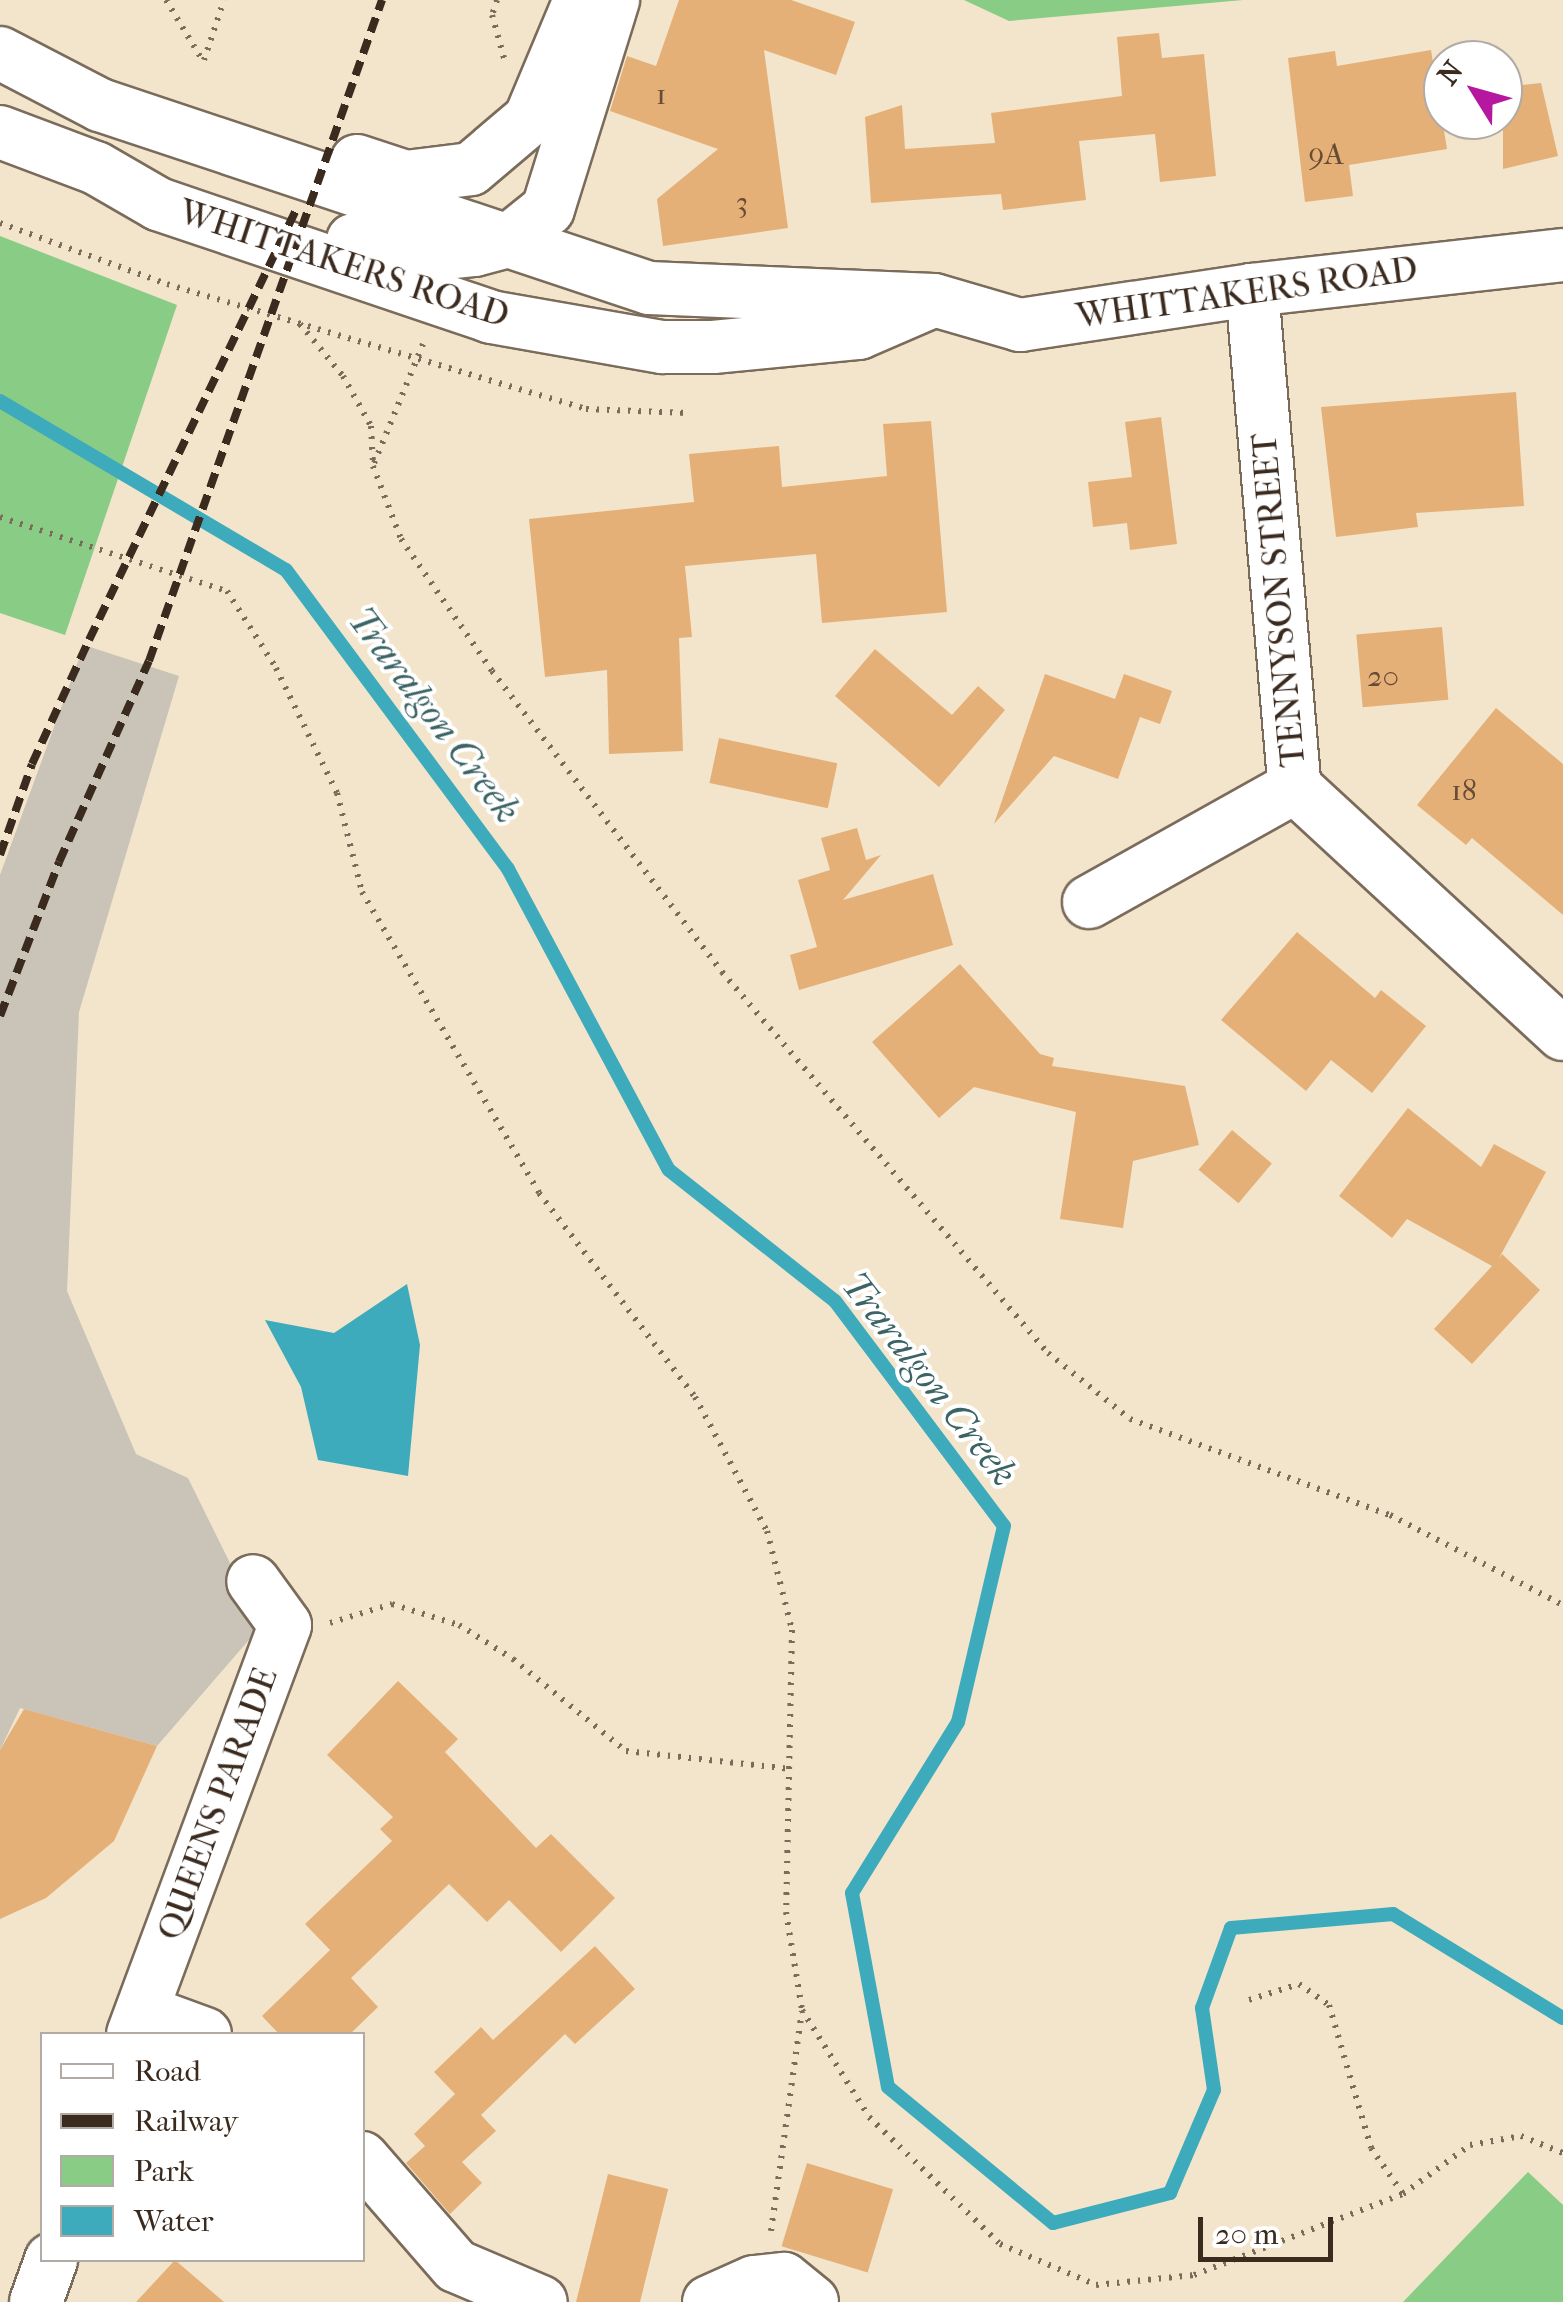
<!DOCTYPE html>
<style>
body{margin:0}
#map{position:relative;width:1563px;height:2302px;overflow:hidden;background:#f2e5cb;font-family:"IM FELL French Canon",serif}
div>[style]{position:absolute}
.industrial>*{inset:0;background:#c9c3b8}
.green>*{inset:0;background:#88cc85}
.water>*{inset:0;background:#3eabbc}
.stream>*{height:14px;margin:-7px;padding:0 7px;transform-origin:7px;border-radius:7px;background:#3eabbc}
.building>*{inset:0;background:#e5b077;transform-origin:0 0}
.path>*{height:6px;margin-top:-3px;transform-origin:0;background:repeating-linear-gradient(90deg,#7b6b5b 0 2.5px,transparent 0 10.5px)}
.roads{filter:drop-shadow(2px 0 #7b6b5b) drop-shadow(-2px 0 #7b6b5b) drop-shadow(0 2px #7b6b5b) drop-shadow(0 -2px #7b6b5b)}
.street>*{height:52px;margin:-26px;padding:0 26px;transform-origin:26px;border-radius:26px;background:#fff}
.rail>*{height:8px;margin-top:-4px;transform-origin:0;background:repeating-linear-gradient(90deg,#3b2a1e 0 15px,transparent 0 23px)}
span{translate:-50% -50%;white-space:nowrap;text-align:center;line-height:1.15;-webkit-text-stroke:8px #fff;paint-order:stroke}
.number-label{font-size:30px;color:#664c34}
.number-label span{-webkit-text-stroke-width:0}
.street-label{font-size:35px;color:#3b2a1e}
.water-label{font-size:38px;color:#3c6465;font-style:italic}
.legend{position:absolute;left:40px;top:2032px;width:325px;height:230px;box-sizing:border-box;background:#fff;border:2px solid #b1aaa5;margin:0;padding:12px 18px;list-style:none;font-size:30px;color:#3b2a1e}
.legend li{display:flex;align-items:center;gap:20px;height:50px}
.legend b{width:50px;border:2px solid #b1aaa5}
.north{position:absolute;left:1423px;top:40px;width:100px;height:100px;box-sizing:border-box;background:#fff;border:2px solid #b1aaa5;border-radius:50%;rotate:307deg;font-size:28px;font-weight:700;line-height:40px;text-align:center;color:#3b2a1e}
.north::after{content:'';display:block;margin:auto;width:35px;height:45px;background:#b5179e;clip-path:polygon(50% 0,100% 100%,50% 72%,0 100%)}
.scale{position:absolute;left:1198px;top:2217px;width:135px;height:45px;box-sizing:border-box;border:5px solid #3b2a1e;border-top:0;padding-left:12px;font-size:30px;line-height:35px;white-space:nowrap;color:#3b2a1e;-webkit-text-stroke:8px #fff;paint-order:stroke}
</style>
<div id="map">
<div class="industrial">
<div style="clip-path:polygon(84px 645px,179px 676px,79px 1012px,67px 1291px,136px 1454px,188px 1478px,261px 1626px,157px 1746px,20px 1708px,0 1750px,0 875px)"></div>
</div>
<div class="green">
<div style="clip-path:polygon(964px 0,1243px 0,1009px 21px)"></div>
<div style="clip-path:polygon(0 236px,177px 305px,65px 635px,0 613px)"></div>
<div style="clip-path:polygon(1528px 2172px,1563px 2205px,1563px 2302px,1403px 2302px)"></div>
</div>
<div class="water">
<div style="clip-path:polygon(407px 1284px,420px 1345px,408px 1476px,318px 1460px,301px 1387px,265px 1320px,334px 1333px)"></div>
</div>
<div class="stream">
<div style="left:0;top:401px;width:332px;rotate:30.6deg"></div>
<div style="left:286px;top:570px;width:372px;rotate:53.4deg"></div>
<div style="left:508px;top:869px;width:341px;rotate:61.9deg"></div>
<div style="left:669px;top:1170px;width:211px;rotate:38.3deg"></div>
<div style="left:835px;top:1301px;width:281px;rotate:53.1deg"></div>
<div style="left:1004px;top:1526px;width:201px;rotate:103.2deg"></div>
<div style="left:958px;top:1722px;width:201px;rotate:121.8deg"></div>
<div style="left:852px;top:1893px;width:197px;rotate:79.5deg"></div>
<div style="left:888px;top:2087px;width:214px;rotate:39.5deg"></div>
<div style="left:1053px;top:2223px;width:121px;rotate:-14.4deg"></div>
<div style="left:1170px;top:2193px;width:112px;rotate:-66.9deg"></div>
<div style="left:1214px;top:2090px;width:83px;rotate:-98.3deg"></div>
<div style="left:1202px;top:2008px;width:85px;rotate:-70.1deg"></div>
<div style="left:1231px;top:1928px;width:163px;rotate:-4.9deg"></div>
<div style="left:1393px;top:1914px;width:199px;rotate:31.5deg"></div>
</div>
<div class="building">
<div style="clip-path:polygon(679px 0,791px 0,855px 22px,836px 75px,764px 50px,788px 228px,663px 246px,657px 199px,718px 149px,610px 111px,627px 56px,656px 66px)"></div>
<div style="clip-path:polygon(1159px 33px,1162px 58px,1204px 54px,1216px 176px,1160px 182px,1155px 134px,1079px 141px,1086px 200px,1003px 210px,1001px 194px,871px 203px,865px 117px,902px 105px,905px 149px,995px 143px,991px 113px,1122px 96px,1117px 37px)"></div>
<div style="clip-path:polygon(1431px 50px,1447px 149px,1349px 165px,1353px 196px,1305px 202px,1288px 58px,1335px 51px,1337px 66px)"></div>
<div style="clip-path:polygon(1541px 83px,1558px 156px,1503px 169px,1503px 87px)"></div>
<div style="clip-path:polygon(1516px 392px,1524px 506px,1416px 513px,1418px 527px,1336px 537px,1321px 407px)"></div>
<div style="clip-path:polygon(1161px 417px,1177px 544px,1130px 550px,1127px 523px,1093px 527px,1088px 482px,1132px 477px,1125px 422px)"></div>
<div style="clip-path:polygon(931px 421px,947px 612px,822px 623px,816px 554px,685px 566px,692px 637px,679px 638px,683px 751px,609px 754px,607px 670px,545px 677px,529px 519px,694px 502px,689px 454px,779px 446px,782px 487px,887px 476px,883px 424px)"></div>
<div style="left:1442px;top:627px;width:73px;height:86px;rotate:85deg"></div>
<div style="clip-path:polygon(875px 649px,952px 715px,978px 686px,1005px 710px,939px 787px,835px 696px)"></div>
<div style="clip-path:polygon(1045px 674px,1115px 699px,1124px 674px,1172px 691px,1160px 724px,1140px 717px,1118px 779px,1054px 756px,994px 824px)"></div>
<div style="clip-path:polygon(1496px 708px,1563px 764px,1563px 915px,1472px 838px,1466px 845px,1417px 805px)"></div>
<div style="left:719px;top:738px;width:121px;height:46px;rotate:12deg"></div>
<div style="clip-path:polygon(857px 828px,866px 860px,881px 855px,843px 900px,933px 874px,953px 945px,799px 990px,790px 955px,817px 947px,798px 880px,830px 870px,821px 838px)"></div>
<div style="clip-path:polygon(1297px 932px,1375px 998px,1381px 990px,1426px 1026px,1372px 1093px,1331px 1060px,1306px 1091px,1221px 1020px)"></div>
<div style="clip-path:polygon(960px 964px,1040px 1054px,1054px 1058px,1052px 1066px,1185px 1086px,1199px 1145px,1133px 1161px,1123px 1228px,1060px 1219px,1076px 1112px,974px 1087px,939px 1118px,872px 1042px)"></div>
<div style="clip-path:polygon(1408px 1108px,1481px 1167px,1494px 1144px,1546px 1172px,1498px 1260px,1502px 1254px,1540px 1290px,1472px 1364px,1434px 1329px,1492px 1266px,1407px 1219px,1392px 1238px,1339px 1196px)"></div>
<div style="left:1232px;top:1130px;width:52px;height:52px;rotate:40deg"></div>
<div style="clip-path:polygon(398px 1681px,458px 1739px,445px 1752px,536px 1848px,551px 1834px,615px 1898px,561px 1952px,509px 1900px,487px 1922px,449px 1884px,351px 1978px,378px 2007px,350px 2034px,279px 2034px,262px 2016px,330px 1950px,305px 1924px,392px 1841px,380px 1829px,393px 1817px,327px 1755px)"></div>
<div style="clip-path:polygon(24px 1709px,157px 1746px,114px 1841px,46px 1898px,0 1919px,0 1750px)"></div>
<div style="clip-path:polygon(595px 1946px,635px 1989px,575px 2044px,565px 2034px,481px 2115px,496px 2131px,462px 2162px,482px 2183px,450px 2214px,406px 2163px,425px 2146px,414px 2134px,455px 2094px,434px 2072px,481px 2027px,493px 2040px)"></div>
<div style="left:807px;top:2163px;width:90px;height:87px;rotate:17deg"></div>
<div style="left:608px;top:2174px;width:62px;height:132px;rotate:14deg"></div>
<div style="clip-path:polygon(175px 2260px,224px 2302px,136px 2302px)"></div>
</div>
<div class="path">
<div style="left:166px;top:0;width:71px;rotate:58.8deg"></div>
<div style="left:497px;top:0;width:16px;rotate:108deg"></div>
<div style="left:492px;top:15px;width:45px;rotate:74.4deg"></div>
<div style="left:204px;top:60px;width:63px;rotate:-71.6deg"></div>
<div style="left:0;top:223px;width:178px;rotate:20.1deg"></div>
<div style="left:167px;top:284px;width:437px;rotate:16.6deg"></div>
<div style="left:586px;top:409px;width:102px;rotate:2.2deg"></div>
<div style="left:300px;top:324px;width:67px;rotate:50.4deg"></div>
<div style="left:343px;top:376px;width:57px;rotate:60.8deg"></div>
<div style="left:371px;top:426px;width:38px;rotate:87deg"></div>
<div style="left:423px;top:344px;width:132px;rotate:112.3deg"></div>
<div style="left:373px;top:466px;width:78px;rotate:69deg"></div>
<div style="left:401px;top:539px;width:160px;rotate:55.4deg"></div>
<div style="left:492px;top:671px;width:379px;rotate:52.6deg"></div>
<div style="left:722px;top:972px;width:501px;rotate:49.45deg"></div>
<div style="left:1048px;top:1353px;width:105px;rotate:38.8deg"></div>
<div style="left:1130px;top:1419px;width:277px;rotate:20.3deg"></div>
<div style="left:1390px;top:1515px;width:195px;rotate:27.5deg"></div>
<div style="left:0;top:517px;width:239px;rotate:18.1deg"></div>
<div style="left:227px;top:591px;width:91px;rotate:57.5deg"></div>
<div style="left:276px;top:668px;width:139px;rotate:64deg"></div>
<div style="left:337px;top:793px;width:102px;rotate:75.8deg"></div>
<div style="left:362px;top:892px;width:349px;rotate:59.5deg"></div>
<div style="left:539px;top:1193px;width:257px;rotate:52.6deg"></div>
<div style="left:695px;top:1397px;width:152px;rotate:61.8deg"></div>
<div style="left:767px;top:1531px;width:102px;rotate:75.8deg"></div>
<div style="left:792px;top:1630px;width:282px;rotate:91.2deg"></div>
<div style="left:786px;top:1912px;width:99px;rotate:80.7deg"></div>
<div style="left:802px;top:2010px;width:126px;rotate:57.9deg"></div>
<div style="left:869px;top:2117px;width:182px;rotate:44.1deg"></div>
<div style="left:1000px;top:2244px;width:104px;rotate:23.1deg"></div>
<div style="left:1096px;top:2285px;width:99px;rotate:-5.8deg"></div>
<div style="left:1194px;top:2275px;width:224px;rotate:-21.2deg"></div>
<div style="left:1403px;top:2194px;width:83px;rotate:-36.2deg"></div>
<div style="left:1470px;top:2145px;width:52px;rotate:-10deg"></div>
<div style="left:1521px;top:2136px;width:45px;rotate:22deg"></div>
<div style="left:330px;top:1623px;width:65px;rotate:-17deg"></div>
<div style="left:392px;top:1604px;width:70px;rotate:17.4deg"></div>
<div style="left:459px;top:1625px;width:64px;rotate:32.2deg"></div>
<div style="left:513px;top:1659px;width:146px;rotate:39.2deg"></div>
<div style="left:626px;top:1751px;width:166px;rotate:6.2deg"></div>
<div style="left:1249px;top:2000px;width:52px;rotate:-17.7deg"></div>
<div style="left:1299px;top:1984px;width:37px;rotate:35deg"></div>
<div style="left:1329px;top:2005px;width:149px;rotate:73.6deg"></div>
<div style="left:1371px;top:2148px;width:56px;rotate:55.2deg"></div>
<div style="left:771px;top:2231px;width:222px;rotate:-82deg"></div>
</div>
<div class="roads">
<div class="street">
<div style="left:0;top:53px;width:113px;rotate:27.5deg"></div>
<div style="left:100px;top:105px;width:579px;rotate:18.43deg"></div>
<div style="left:649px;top:288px;width:285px;rotate:2.4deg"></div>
<div style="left:934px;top:300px;width:90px;rotate:16.2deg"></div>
<div style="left:1020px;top:325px;width:235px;rotate:-8.6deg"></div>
<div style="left:1252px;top:290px;width:313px;rotate:-6.4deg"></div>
<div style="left:0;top:132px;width:103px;rotate:20.6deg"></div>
<div style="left:96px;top:168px;width:72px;rotate:30.1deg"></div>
<div style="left:158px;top:204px;width:352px;rotate:18.7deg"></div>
<div style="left:491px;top:317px;width:174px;rotate:10deg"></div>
<div style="left:662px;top:347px;width:51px"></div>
<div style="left:713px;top:347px;width:147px;rotate:-5.5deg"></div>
<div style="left:859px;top:333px;width:75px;rotate:-23.5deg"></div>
<div style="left:357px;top:161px;width:52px;rotate:18.1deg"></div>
<div style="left:406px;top:177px;width:65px;rotate:-7deg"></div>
<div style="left:471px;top:169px;width:77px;rotate:-40.3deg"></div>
<div style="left:530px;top:119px;width:129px;rotate:-67.2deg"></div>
<div style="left:353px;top:240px;width:76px;rotate:11.3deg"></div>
<div style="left:428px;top:255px;width:47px;rotate:-6.1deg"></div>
<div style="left:475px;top:250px;width:34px;rotate:-15deg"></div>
<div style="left:508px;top:241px;width:51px;rotate:-38.7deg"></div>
<div style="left:548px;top:209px;width:219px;rotate:-72.7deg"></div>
<div style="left:1252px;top:290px;width:499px;rotate:85.1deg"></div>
<div style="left:1295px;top:787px;width:364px;rotate:42.7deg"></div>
<div style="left:1089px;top:902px;width:236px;rotate:-29.2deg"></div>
<div style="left:142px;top:2011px;width:67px;rotate:20.1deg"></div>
<div style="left:133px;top:2034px;width:436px;rotate:-69.6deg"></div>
<div style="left:285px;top:1625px;width:54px;rotate:-126deg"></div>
<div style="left:362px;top:2158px;width:143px;rotate:49deg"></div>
<div style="left:456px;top:2266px;width:92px;rotate:23deg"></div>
<div style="left:36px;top:2302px;width:45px;rotate:-70.3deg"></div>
<div style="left:709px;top:2302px;width:49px;rotate:-24deg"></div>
<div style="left:754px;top:2282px;width:30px;rotate:-6deg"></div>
<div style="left:784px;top:2279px;width:36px;rotate:39deg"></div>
</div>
</div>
<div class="rail">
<div style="left:0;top:855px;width:96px;rotate:-70.6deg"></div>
<div style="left:32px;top:764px;width:136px;rotate:-65.3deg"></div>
<div style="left:89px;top:640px;width:477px;rotate:-64.3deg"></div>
<div style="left:0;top:1016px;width:165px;rotate:-69deg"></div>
<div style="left:59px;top:862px;width:220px;rotate:-65.9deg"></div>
<div style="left:149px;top:661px;width:701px;rotate:-70.58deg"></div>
</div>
<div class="number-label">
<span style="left:661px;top:95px">1</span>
<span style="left:1326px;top:155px">9A</span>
<span style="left:742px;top:203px">3</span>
<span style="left:1383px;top:677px">20</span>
<span style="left:1464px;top:791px">18</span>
</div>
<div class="street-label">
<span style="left:344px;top:264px;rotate:18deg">WHITTAKERS ROAD</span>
<span style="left:1247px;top:293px;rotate:-8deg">WHITTAKERS ROAD</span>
<span style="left:1279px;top:600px;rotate:-95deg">TENNYSON STREET</span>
<span style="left:218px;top:1804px;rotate:-70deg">QUEENS PARADE</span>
</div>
<div class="water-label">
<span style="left:434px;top:715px;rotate:53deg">Traralgon Creek</span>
<span style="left:929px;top:1379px;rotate:52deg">Traralgon Creek</span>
</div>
<ul class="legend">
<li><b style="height:12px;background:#fff"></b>Road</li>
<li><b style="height:12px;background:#3b2a1e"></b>Railway</li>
<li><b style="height:28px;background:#88cc85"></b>Park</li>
<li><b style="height:28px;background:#3eabbc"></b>Water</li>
</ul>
<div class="north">N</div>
<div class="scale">20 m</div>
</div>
